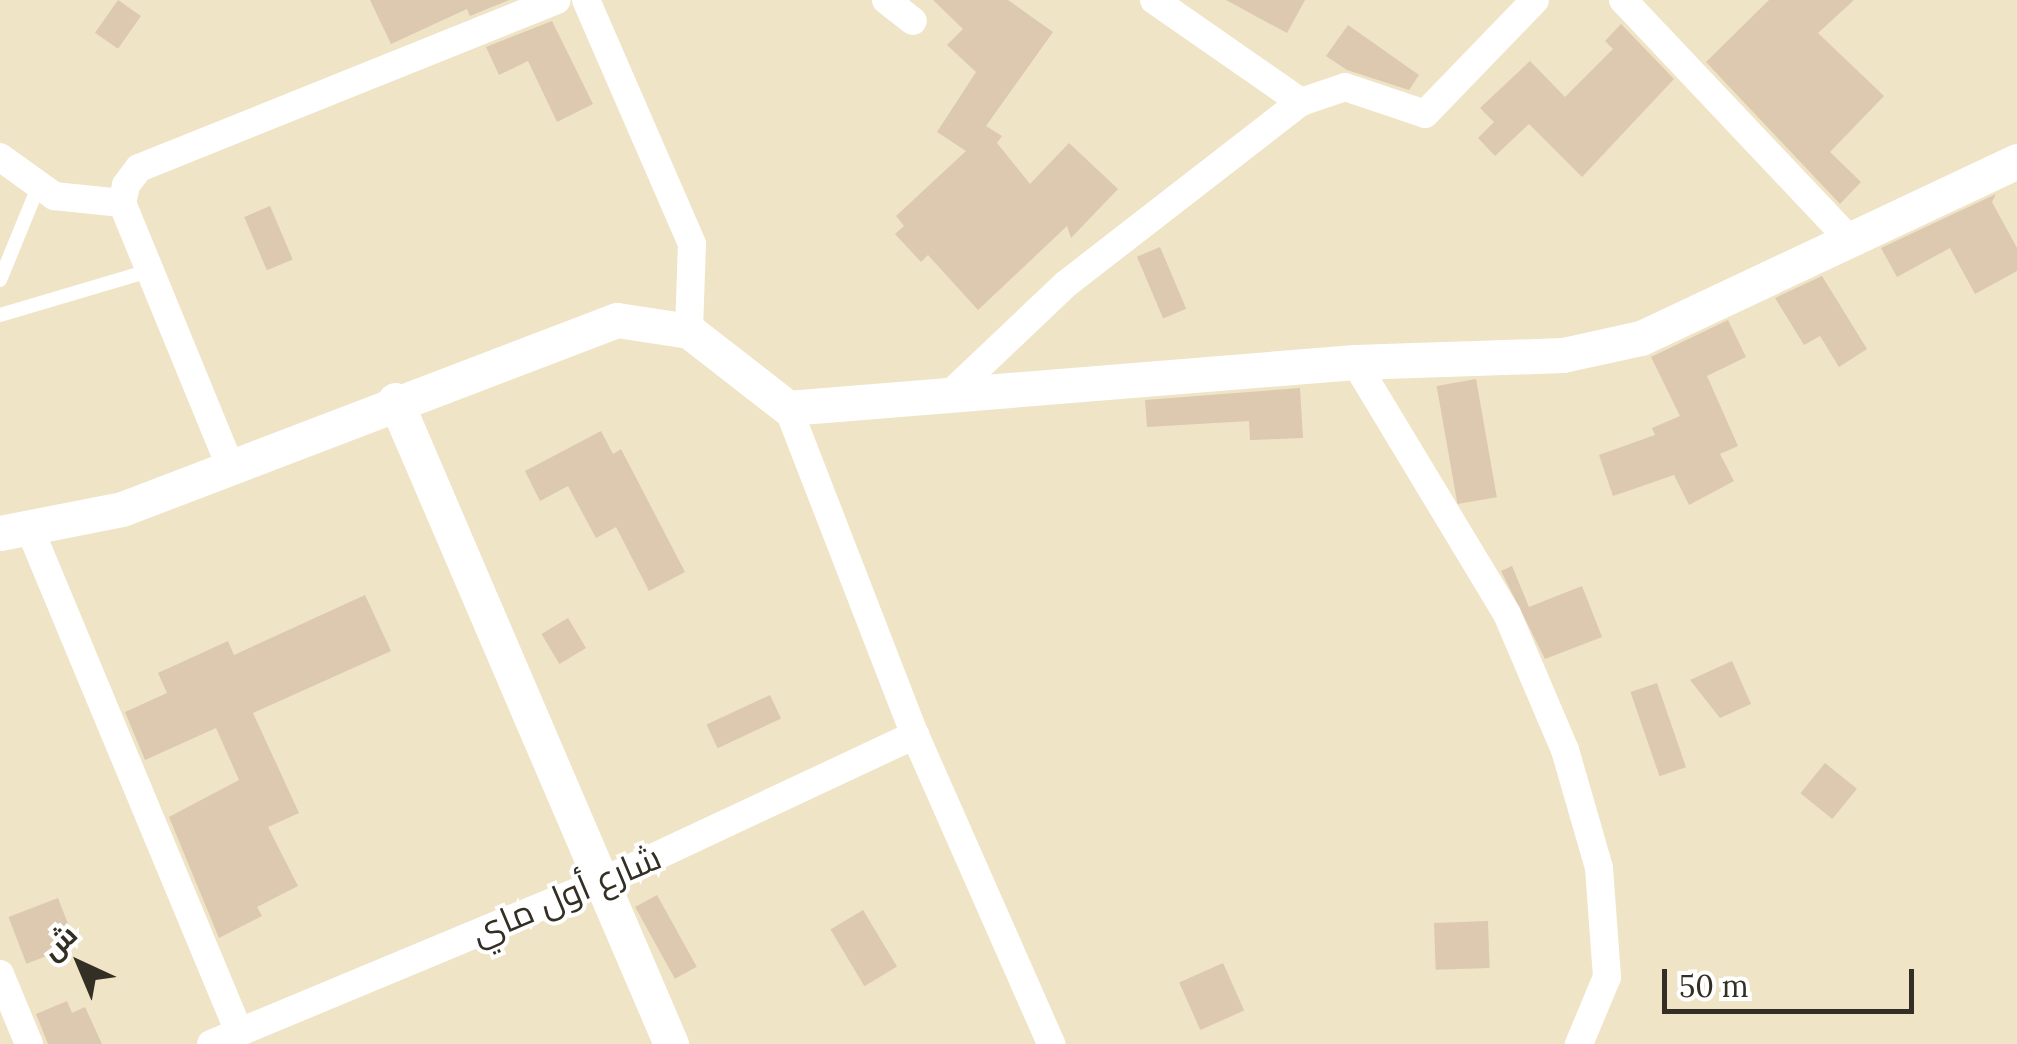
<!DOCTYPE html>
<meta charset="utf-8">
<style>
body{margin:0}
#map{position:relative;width:2017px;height:1044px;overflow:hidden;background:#f0e4c7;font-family:Lora,Cairo,serif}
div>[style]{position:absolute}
.building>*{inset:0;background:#ddc8b0;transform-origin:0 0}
.service>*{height:14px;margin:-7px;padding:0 7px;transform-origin:7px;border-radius:7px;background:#fff}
.minor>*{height:28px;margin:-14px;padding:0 14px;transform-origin:14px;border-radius:14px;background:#fff}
.tertiary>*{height:35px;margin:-17.5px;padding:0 17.5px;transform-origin:17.5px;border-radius:17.5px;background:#fff}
span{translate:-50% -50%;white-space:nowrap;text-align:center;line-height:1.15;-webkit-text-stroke:8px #fff;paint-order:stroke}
.street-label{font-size:35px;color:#332f24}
.north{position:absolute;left:30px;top:914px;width:100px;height:100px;-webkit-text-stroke:8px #fff;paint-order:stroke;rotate:316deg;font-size:28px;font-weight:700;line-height:40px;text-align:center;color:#332f24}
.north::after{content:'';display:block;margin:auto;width:35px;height:45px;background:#332f24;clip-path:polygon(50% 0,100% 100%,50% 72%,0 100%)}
.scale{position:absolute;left:1662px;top:969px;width:252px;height:45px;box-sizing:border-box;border:5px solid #332f24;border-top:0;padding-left:12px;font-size:30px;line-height:35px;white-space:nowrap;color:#332f24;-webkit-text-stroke:8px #fff;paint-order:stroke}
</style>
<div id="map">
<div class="building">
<div style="left:118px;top:0;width:28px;height:40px;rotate:35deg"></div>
<div style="clip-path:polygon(370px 0,509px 0,470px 16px,467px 9px,391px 44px)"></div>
<div style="clip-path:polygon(933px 0,1008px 0,1053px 32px,986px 126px,1002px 136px,997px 143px,1030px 184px,1069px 143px,1118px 189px,1071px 238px,1067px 226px,978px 310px,928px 255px,921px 262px,895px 234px,904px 226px,896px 216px,966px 151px,937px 132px,976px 72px,947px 45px,963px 29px)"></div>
<div style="clip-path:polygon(1226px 0,1305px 0,1287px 33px)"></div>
<div style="clip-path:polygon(1769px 0,1854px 0,1818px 33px,1884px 96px,1830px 152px,1861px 182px,1840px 204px,1706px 62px)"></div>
<div style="clip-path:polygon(552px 21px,593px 104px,557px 122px,528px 61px,499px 75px,486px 47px)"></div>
<div style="clip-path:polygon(1621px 24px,1674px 79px,1582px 177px,1529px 124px,1495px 156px,1478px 138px,1494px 122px,1480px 108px,1530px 61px,1565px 97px,1613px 49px,1605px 41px)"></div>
<div style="clip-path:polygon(1348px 25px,1419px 75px,1409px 90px,1347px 70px,1326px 56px)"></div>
<div style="clip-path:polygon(1996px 194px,1992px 202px,2017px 248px,2017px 271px,1975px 294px,1950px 248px,1897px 277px,1881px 248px)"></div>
<div style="left:270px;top:206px;width:58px;height:28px;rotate:67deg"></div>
<div style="left:1160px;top:247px;width:67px;height:25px;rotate:67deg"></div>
<div style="clip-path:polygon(1822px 276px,1867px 349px,1839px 367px,1820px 336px,1804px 345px,1775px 298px)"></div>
<div style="clip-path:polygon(1728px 320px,1746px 357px,1707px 376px,1738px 446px,1720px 454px,1734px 481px,1689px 505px,1674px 475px,1613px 496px,1599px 455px,1655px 435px,1652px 428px,1680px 416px,1651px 357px)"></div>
<div style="left:1476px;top:379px;width:120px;height:40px;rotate:80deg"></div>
<div style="clip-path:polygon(1300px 388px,1303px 438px,1250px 440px,1249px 421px,1147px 427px,1145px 400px)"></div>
<div style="clip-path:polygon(601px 431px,613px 454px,621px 449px,685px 572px,649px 591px,616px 527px,596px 538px,568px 486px,540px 501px,525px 471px)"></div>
<div style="clip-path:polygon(1512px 566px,1529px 607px,1582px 586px,1602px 637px,1545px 659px,1501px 571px)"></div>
<div style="clip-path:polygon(365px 595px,391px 651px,253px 713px,299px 813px,268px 827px,298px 886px,257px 907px,262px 916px,219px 938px,169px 817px,239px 780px,216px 728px,145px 760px,125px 712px,167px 693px,158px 673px,228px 641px,234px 655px)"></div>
<div style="left:568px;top:618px;width:35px;height:31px;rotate:59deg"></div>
<div style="clip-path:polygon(1732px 661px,1751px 704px,1720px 718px,1690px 680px)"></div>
<div style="left:1657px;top:683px;width:89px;height:28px;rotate:71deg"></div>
<div style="left:770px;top:695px;width:26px;height:70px;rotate:65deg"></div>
<div style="left:1825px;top:763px;width:41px;height:39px;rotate:39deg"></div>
<div style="left:657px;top:895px;width:82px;height:25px;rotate:61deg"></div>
<div style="left:58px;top:898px;width:50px;height:53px;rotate:69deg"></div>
<div style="left:863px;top:910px;width:66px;height:38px;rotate:59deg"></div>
<div style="left:1488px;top:921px;width:47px;height:54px;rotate:88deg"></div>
<div style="left:1223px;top:963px;width:52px;height:48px;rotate:66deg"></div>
<div style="clip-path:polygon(67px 1001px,72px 1013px,85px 1007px,102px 1044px,48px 1044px,36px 1014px)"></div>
</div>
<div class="service">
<div style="left:0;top:280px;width:103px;rotate:-67.7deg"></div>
<div style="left:0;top:315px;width:155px;rotate:-16.5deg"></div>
</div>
<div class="minor">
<div style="left:586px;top:0;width:266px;rotate:66.5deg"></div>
<div style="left:692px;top:244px;width:87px;rotate:92deg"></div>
<div style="left:886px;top:0;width:34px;rotate:38deg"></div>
<div style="left:1154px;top:0;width:179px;rotate:34.8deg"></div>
<div style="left:1623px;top:0;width:329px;rotate:46.6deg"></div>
<div style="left:0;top:157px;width:67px;rotate:35.8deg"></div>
<div style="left:54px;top:196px;width:68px;rotate:5.9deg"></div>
<div style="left:1355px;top:362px;width:294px;rotate:58.9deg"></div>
<div style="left:1507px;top:614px;width:148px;rotate:66.9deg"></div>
<div style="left:1565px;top:750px;width:123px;rotate:73.9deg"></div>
<div style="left:1599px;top:868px;width:109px;rotate:85.8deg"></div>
<div style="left:1607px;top:977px;width:73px;rotate:112.7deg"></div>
<div style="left:949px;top:395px;width:161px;rotate:-43.5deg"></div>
<div style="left:1066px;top:284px;width:297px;rotate:-37.8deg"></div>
<div style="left:1301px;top:102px;width:46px;rotate:-18.8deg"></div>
<div style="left:1345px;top:87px;width:84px;rotate:18.6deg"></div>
<div style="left:1425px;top:114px;width:158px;rotate:-46deg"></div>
<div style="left:788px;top:408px;width:351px;rotate:68.8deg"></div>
<div style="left:915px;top:735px;width:338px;rotate:66.2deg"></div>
<div style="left:230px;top:466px;width:284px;rotate:-112.3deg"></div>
<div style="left:122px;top:203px;width:18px;rotate:-77deg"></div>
<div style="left:126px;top:185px;width:21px;rotate:-53deg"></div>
<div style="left:139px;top:168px;width:450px;rotate:-21.9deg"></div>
<div style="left:31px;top:532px;width:542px;rotate:67.41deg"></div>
<div style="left:0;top:974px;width:76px;rotate:67.5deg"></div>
<div style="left:211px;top:1044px;width:422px;rotate:-22.6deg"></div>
<div style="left:601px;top:882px;width:347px;rotate:-25.1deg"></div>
</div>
<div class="tertiary">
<div style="left:395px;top:400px;width:701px;rotate:66.8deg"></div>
<div style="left:0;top:533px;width:124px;rotate:-11.1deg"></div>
<div style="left:122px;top:509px;width:530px;rotate:-20.9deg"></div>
<div style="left:617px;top:320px;width:73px;rotate:8.7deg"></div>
<div style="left:689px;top:331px;width:125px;rotate:37.9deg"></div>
<div style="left:788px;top:408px;width:569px;rotate:-4.64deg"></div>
<div style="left:1355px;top:362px;width:208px;rotate:-1.9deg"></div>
<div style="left:1563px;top:355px;width:80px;rotate:-12.3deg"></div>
<div style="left:1641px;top:338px;width:416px;rotate:-25.2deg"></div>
</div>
<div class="street-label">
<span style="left:566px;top:895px;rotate:-23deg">شارع أول ماي</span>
</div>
<div class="north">ش</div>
<div class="scale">50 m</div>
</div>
